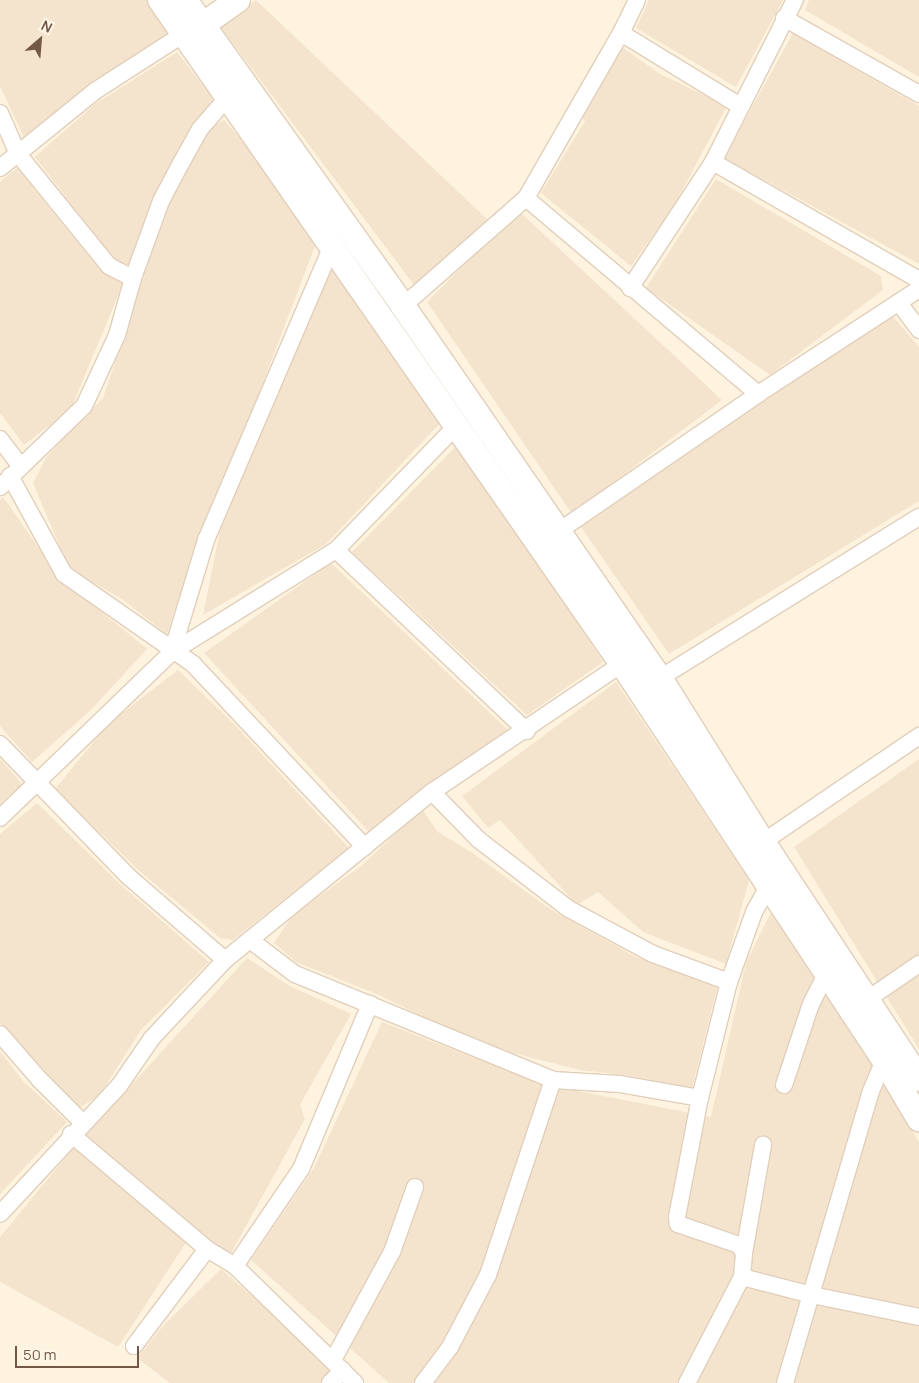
<!DOCTYPE html>
<style>
body{margin:0}
#map{position:relative;width:919px;height:1383px;overflow:hidden;background:#fdf3df;font-family:Manrope,sans-serif}
div>[style]{position:absolute}
.residential>*{inset:0;background:#f5e4cd}
.roads{filter:drop-shadow(1px 0 #e1cfbb) drop-shadow(-1px 0 #e1cfbb) drop-shadow(0 1px #e1cfbb) drop-shadow(0 -1px #e1cfbb)}
.street>*{height:16px;margin:-8px;padding:0 8px;transform-origin:8px;border-radius:8px;background:#fff}
.secondary>*{height:24px;margin:-12px;padding:0 12px;transform-origin:12px;border-radius:12px;background:#fff}
span{translate:-50% -50%;white-space:nowrap;text-align:center;line-height:1.15;-webkit-text-stroke:5px #fff6e6;paint-order:stroke}
.north{position:absolute;left:15px;top:15px;width:50px;height:50px;-webkit-text-stroke:4px #fff6e6;paint-order:stroke;rotate:27deg;font-size:14px;font-weight:700;line-height:20px;text-align:center;color:#745846}
.north::after{content:'';display:block;margin:auto;width:18px;height:22px;background:#745846;clip-path:polygon(50% 0,100% 100%,50% 72%,0 100%)}
.scale{position:absolute;left:15px;top:1346px;width:124px;height:22px;box-sizing:border-box;border:2px solid #745846;border-top:0;padding-left:6px;font-size:15px;line-height:18px;white-space:nowrap;color:#745846;-webkit-text-stroke:4px #fff6e6;paint-order:stroke}
</style>
<div id="map">
<div class="residential">
<div style="clip-path:polygon(0 0,147px 0,168px 35px,90px 85px,24px 138px,0 86px)"></div>
<div style="clip-path:polygon(256px 0,488px 220px,414px 285px,220px 26px)"></div>
<div style="clip-path:polygon(649px 0,783px 0,736px 87px,636px 28px)"></div>
<div style="clip-path:polygon(809px 0,919px 0,919px 77px,805px 10px)"></div>
<div style="clip-path:polygon(793px 33px,919px 106px,919px 264px,724px 158px)"></div>
<div style="clip-path:polygon(622px 47px,660px 74px,727px 106px,674px 206px,631px 266px,541px 193px,585px 121px,580px 114px)"></div>
<div style="clip-path:polygon(177px 52px,213px 99px,187px 134px,164px 178px,129px 267px,115px 261px,35px 157px,95px 104px)"></div>
<div style="clip-path:polygon(224px 120px,263px 166px,315px 246px,255px 404px,196px 545px,167px 634px,123px 600px,69px 568px,33px 483px,47px 456px,103px 398px,167px 207px,204px 131px)"></div>
<div style="clip-path:polygon(17px 168px,94px 263px,124px 281px,71px 409px,24px 445px,0 413px,0 182px)"></div>
<div style="clip-path:polygon(716px 179px,881px 276px,883px 290px,770px 375px,646px 288px)"></div>
<div style="clip-path:polygon(522px 214px,722px 400px,572px 514px,427px 302px,478px 251px)"></div>
<div style="clip-path:polygon(333px 267px,442px 421px,326px 544px,203px 615px,219px 535px,274px 393px)"></div>
<div style="clip-path:polygon(891px 314px,919px 347px,919px 501px,669px 654px,581px 527px)"></div>
<div style="clip-path:polygon(460px 442px,603px 662px,527px 715px,352px 552px)"></div>
<div style="clip-path:polygon(3px 497px,60px 578px,147px 649px,91px 710px,32px 762px,0 726px,0 500px)"></div>
<div style="clip-path:polygon(331px 563px,508px 730px,369px 832px,204px 653px)"></div>
<div style="clip-path:polygon(178px 670px,233px 723px,349px 848px,233px 940px,220px 938px,136px 868px,55px 789px,109px 723px)"></div>
<div style="clip-path:polygon(616px 682px,749px 880px,726px 964px,643px 932px,598px 892px,577px 905px,500px 820px,488px 828px,462px 796px)"></div>
<div style="clip-path:polygon(0 759px,22px 784px,0 804px)"></div>
<div style="clip-path:polygon(919px 759px,919px 1049px,794px 847px)"></div>
<div style="clip-path:polygon(37px 803px,121px 885px,209px 962px,141px 1030px,99px 1096px,79px 1108px,0 1023px,0 834px)"></div>
<div style="clip-path:polygon(422px 809px,438px 832px,471px 852px,550px 909px,636px 957px,719px 981px,692px 1089px,625px 1075px,580px 1070px,478px 1044px,379px 995px,296px 962px,274px 943px,292px 916px,361px 866px)"></div>
<div style="clip-path:polygon(772px 910px,873px 1063px,919px 1142px,919px 1383px,389px 1383px,251px 1260px,314px 1168px,382px 1022px,542px 1084px,711px 1117px,746px 963px)"></div>
<div style="clip-path:polygon(247px 958px,288px 985px,351px 1014px,300px 1105px,305px 1119px,230px 1255px,83px 1138px)"></div>
<div style="clip-path:polygon(0 1051px,23px 1081px,67px 1122px,0 1194px)"></div>
<div style="clip-path:polygon(75px 1146px,187px 1241px,118px 1347px,0 1282px,0 1237px)"></div>
<div style="clip-path:polygon(221px 1269px,333px 1367px,321px 1383px,170px 1383px,137px 1358px,163px 1326px)"></div>
</div>
<div class="roads">
<div class="street">
<div style="left:784px;top:18px;width:155px;rotate:29.4deg"></div>
<div style="left:621px;top:33px;width:140px;rotate:31.5deg"></div>
<div style="left:0;top:113px;width:45px;rotate:66.3deg"></div>
<div style="left:18px;top:154px;width:144px;rotate:50.9deg"></div>
<div style="left:109px;top:266px;width:27px;rotate:27deg"></div>
<div style="left:133px;top:278px;width:59px;rotate:105.7deg"></div>
<div style="left:117px;top:335px;width:78px;rotate:114.9deg"></div>
<div style="left:84px;top:406px;width:117px;rotate:136deg"></div>
<div style="left:713px;top:162px;width:237px;rotate:29.8deg"></div>
<div style="left:0;top:168px;width:122px;rotate:-39deg"></div>
<div style="left:95px;top:91px;width:103px;rotate:-32.8deg"></div>
<div style="left:526px;top:198px;width:304px;rotate:40.2deg"></div>
<div style="left:133px;top:278px;width:82px;rotate:-70deg"></div>
<div style="left:161px;top:201px;width:41px;rotate:-62.2deg"></div>
<div style="left:180px;top:165px;width:41px;rotate:-60.9deg"></div>
<div style="left:200px;top:129px;width:41px;rotate:-48.9deg"></div>
<div style="left:630px;top:288px;width:151px;rotate:-56.6deg"></div>
<div style="left:713px;top:162px;width:182px;rotate:-63.2deg"></div>
<div style="left:899px;top:303px;width:34px;rotate:53deg"></div>
<div style="left:403px;top:306px;width:164px;rotate:-41.3deg"></div>
<div style="left:526px;top:198px;width:190px;rotate:-60.1deg"></div>
<div style="left:621px;top:33px;width:37px;rotate:-64deg"></div>
<div style="left:0;top:439px;width:34px;rotate:53deg"></div>
<div style="left:10px;top:476px;width:112px;rotate:61.1deg"></div>
<div style="left:64px;top:574px;width:157px;rotate:34.9deg"></div>
<div style="left:193px;top:664px;width:251px;rotate:46.8deg"></div>
<div style="left:559px;top:531px;width:242px;rotate:-34.5deg"></div>
<div style="left:758px;top:394px;width:192px;rotate:-33.1deg"></div>
<div style="left:336px;top:550px;width:263px;rotate:43.5deg"></div>
<div style="left:172px;top:652px;width:117px;rotate:-73.1deg"></div>
<div style="left:206px;top:540px;width:320px;rotate:-66.8deg"></div>
<div style="left:660px;top:678px;width:305px;rotate:-31.9deg"></div>
<div style="left:0;top:744px;width:185px;rotate:45.9deg"></div>
<div style="left:129px;top:877px;width:127px;rotate:40.8deg"></div>
<div style="left:432px;top:792px;width:67px;rotate:45.6deg"></div>
<div style="left:479px;top:840px;width:113px;rotate:37.5deg"></div>
<div style="left:569px;top:909px;width:95px;rotate:28.2deg"></div>
<div style="left:653px;top:954px;width:81px;rotate:20.2deg"></div>
<div style="left:0;top:818px;width:239px;rotate:-44deg"></div>
<div style="left:172px;top:652px;width:193px;rotate:-31.9deg"></div>
<div style="left:336px;top:550px;width:174px;rotate:-45.9deg"></div>
<div style="left:763px;top:842px;width:189px;rotate:-34.2deg"></div>
<div style="left:250px;top:940px;width:56px;rotate:37.1deg"></div>
<div style="left:295px;top:974px;width:279px;rotate:22.3deg"></div>
<div style="left:553px;top:1080px;width:67px;rotate:3.4deg"></div>
<div style="left:620px;top:1084px;width:81px;rotate:9.9deg"></div>
<div style="left:868px;top:999px;width:62px;rotate:-34.5deg"></div>
<div style="left:0;top:1034px;width:60px;rotate:49.1deg"></div>
<div style="left:39px;top:1079px;width:61px;rotate:45deg"></div>
<div style="left:784px;top:1085px;width:85px;rotate:-71.6deg"></div>
<div style="left:811px;top:1004px;width:34px;rotate:-63deg"></div>
<div style="left:71px;top:1134px;width:178px;rotate:40.2deg"></div>
<div style="left:207px;top:1249px;width:33px;rotate:31deg"></div>
<div style="left:235px;top:1266px;width:168px;rotate:44.3deg"></div>
<div style="left:0;top:1214px;width:175px;rotate:-47.1deg"></div>
<div style="left:119px;top:1086px;width:58px;rotate:-55.5deg"></div>
<div style="left:152px;top:1038px;width:107px;rotate:-46.9deg"></div>
<div style="left:225px;top:960px;width:267px;rotate:-39.1deg"></div>
<div style="left:432px;top:792px;width:229px;rotate:-34deg"></div>
<div style="left:744px;top:1253px;width:110px;rotate:-80deg"></div>
<div style="left:235px;top:1266px;width:117px;rotate:-55.8deg"></div>
<div style="left:301px;top:1169px;width:179px;rotate:-67.3deg"></div>
<div style="left:742px;top:1277px;width:24px;rotate:-85deg"></div>
<div style="left:744px;top:1253px;width:9px;rotate:-122deg"></div>
<div style="left:739px;top:1245px;width:65px;rotate:-161deg"></div>
<div style="left:678px;top:1224px;width:7px;rotate:-98deg"></div>
<div style="left:677px;top:1217px;width:121px;rotate:-79.1deg"></div>
<div style="left:700px;top:1098px;width:120px;rotate:-76deg"></div>
<div style="left:729px;top:982px;width:74px;rotate:-70.3deg"></div>
<div style="left:754px;top:912px;width:29px;rotate:-61deg"></div>
<div style="left:134px;top:1346px;width:121px;rotate:-53deg"></div>
<div style="left:333px;top:1360px;width:123px;rotate:-61.4deg"></div>
<div style="left:392px;top:1252px;width:69px;rotate:-70.5deg"></div>
<div style="left:330px;top:1383px;width:18px;rotate:-45deg"></div>
<div style="left:423px;top:1383px;width:45px;rotate:-53.1deg"></div>
<div style="left:450px;top:1347px;width:81px;rotate:-62.2deg"></div>
<div style="left:488px;top:1275px;width:206px;rotate:-71.6deg"></div>
<div style="left:687px;top:1383px;width:119px;rotate:-62.6deg"></div>
<div style="left:742px;top:1277px;width:72px;rotate:14.4deg"></div>
<div style="left:812px;top:1295px;width:109px;rotate:11.6deg"></div>
<div style="left:785px;top:1383px;width:304px;rotate:-73.6deg"></div>
<div style="left:871px;top:1091px;width:34px;rotate:-67deg"></div>
</div>
<div class="secondary">
<div style="left:160px;top:0;width:809px;rotate:55.17deg"></div>
<div style="left:622px;top:664px;width:475px;rotate:56.5deg"></div>
<div style="left:884px;top:1060px;width:69px;rotate:59.3deg"></div>
<div style="left:185px;top:0;width:376px;rotate:54.5deg"></div>
<div style="left:403px;top:306px;width:452px;rotate:55.4deg"></div>
<div style="left:660px;top:678px;width:194px;rotate:57.9deg"></div>
<div style="left:763px;top:842px;width:284px;rotate:56.6deg"></div>
<div style="left:201px;top:26px;width:45px;rotate:-35.1deg"></div>
</div>
</div>
<div class="north">N</div>
<div class="scale">50 m</div>
</div>
